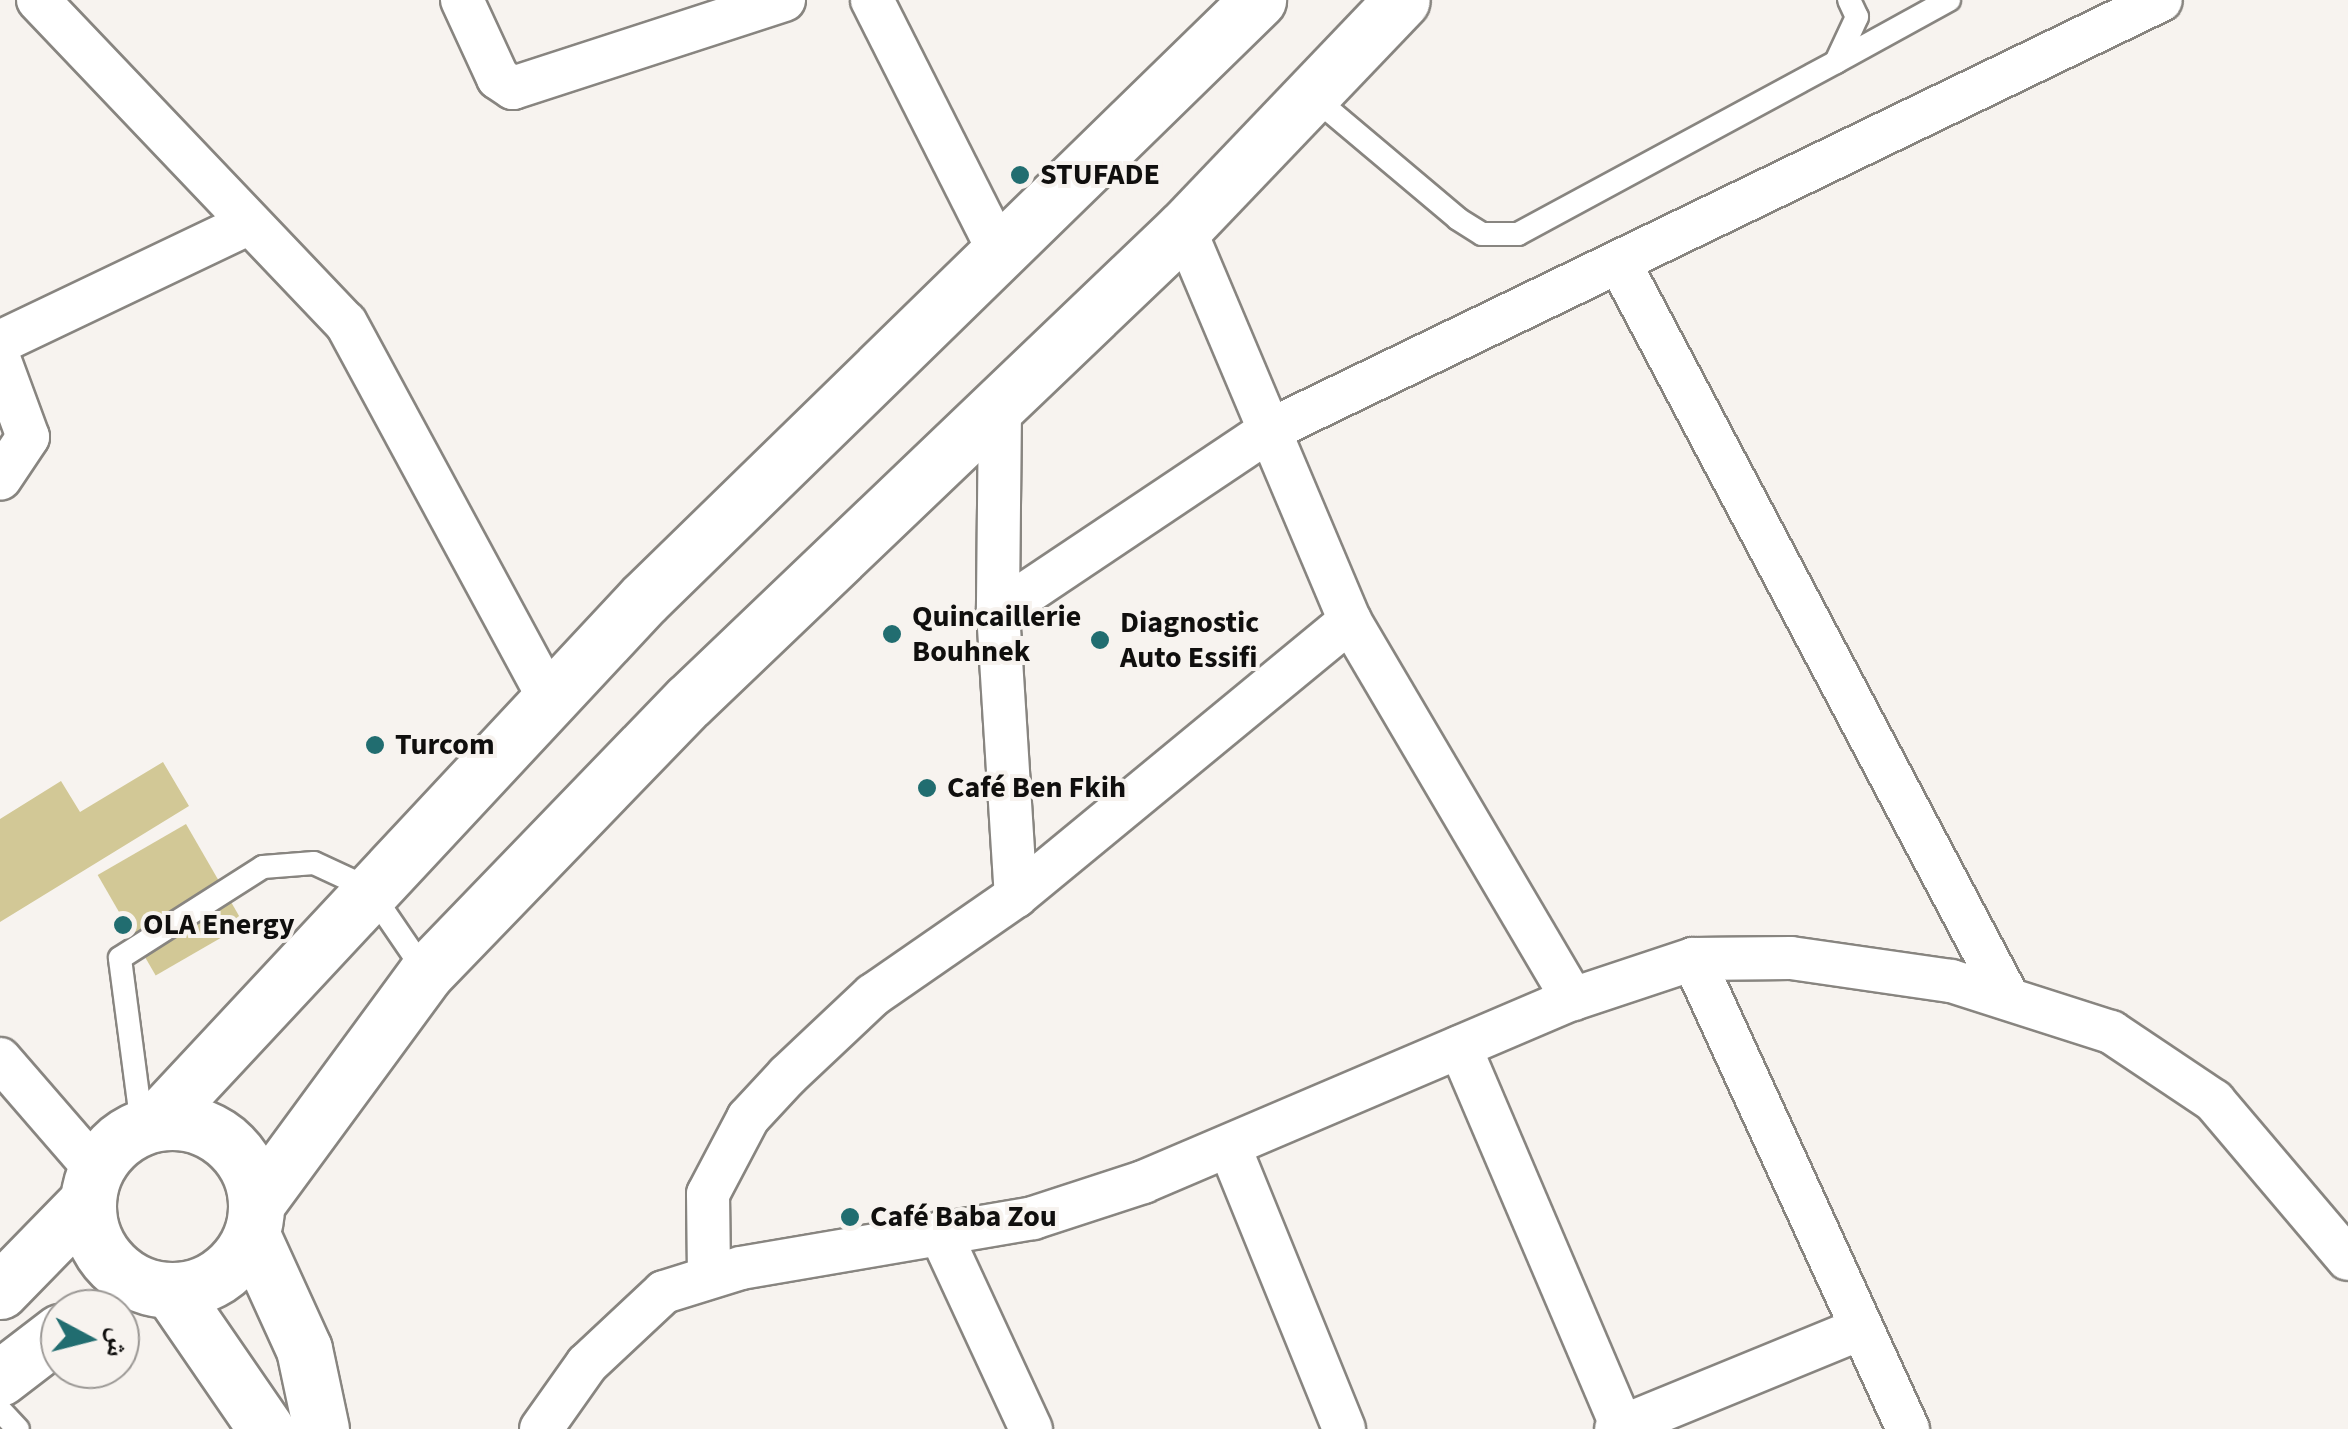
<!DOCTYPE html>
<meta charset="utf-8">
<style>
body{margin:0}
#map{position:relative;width:2348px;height:1429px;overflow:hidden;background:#f7f3ef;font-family:"Source Sans 3","Noto Naskh Arabic",sans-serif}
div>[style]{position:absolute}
.building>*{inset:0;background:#d2c896;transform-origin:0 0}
.roads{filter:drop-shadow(2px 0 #888580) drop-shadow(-2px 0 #888580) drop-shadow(0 2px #888580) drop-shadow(0 -2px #888580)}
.service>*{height:22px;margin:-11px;padding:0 11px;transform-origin:11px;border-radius:11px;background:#fff}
.minor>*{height:42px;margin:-21px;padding:0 21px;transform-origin:21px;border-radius:21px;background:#fff}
.tertiary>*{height:55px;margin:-27.5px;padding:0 27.5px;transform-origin:27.5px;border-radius:27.5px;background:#fff}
.secondary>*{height:55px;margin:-27.5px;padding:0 27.5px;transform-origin:27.5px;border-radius:27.5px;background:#fff}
.secondary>.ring{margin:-27.5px;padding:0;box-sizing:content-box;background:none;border:55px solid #fff;border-radius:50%}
.dots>*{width:28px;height:28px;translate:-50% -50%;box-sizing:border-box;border:5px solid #f7f3ef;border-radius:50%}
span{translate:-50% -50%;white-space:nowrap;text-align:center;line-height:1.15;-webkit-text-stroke:8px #f7f3ef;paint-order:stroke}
.poi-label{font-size:30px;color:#100f0e;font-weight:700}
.left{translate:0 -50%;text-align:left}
.north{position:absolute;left:40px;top:1289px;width:100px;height:100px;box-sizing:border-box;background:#f7f3ef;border:2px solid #9b9895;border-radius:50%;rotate:97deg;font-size:28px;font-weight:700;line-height:40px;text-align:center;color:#100f0e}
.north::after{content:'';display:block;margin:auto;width:35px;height:45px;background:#216d70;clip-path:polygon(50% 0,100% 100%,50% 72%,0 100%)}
</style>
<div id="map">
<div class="building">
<div style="clip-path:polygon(163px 762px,189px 806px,0 922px,0 819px,61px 781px,80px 812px)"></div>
<div style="left:186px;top:824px;width:116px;height:102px;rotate:60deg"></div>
</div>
<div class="roads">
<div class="service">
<div style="left:1836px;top:62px;width:129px;rotate:-28.8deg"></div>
<div style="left:1311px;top:95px;width:192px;rotate:40.1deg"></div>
<div style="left:1458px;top:219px;width:28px;rotate:32deg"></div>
<div style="left:1482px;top:234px;width:36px"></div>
<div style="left:1518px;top:234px;width:362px;rotate:-28.4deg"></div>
<div style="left:1836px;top:62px;width:50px;rotate:-65deg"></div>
<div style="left:1857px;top:17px;width:19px;rotate:-115deg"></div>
<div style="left:142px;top:1126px;width:169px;rotate:-97.5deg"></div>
<div style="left:120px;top:958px;width:169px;rotate:-32.5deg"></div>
<div style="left:263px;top:867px;width:51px;rotate:-4.5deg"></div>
<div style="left:314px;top:863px;width:60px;rotate:24.8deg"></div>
<div style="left:368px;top:888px;width:103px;rotate:55.7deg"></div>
<div style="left:0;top:1410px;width:26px;rotate:47deg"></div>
</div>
<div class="minor">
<div style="left:38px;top:0;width:446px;rotate:46.4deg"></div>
<div style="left:346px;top:323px;width:431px;rotate:61.6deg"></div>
<div style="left:462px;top:0;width:86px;rotate:65.2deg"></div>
<div style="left:498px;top:78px;width:18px;rotate:34deg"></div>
<div style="left:513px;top:88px;width:285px;rotate:-18deg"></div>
<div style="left:872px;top:0;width:286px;rotate:63.2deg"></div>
<div style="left:1184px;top:228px;width:427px;rotate:67.1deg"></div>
<div style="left:1350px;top:621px;width:439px;rotate:59.5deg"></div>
<div style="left:1619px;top:262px;width:826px;rotate:62.13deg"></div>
<div style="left:0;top:342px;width:276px;rotate:-25.5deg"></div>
<div style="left:0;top:361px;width:81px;rotate:69.8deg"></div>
<div style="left:28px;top:437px;width:50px;rotate:123.7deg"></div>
<div style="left:1000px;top:410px;width:202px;rotate:90.6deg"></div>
<div style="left:998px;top:612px;width:285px;rotate:86.4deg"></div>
<div style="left:998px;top:612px;width:327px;rotate:-33.8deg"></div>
<div style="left:1270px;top:430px;width:989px;rotate:-25.76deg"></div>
<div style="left:1693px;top:959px;width:517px;rotate:65.42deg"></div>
<div style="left:1460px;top:1047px;width:413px;rotate:66.9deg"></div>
<div style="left:0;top:1059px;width:147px;rotate:49.1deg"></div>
<div style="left:1230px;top:1148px;width:303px;rotate:67.9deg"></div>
<div style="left:940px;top:1233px;width:216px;rotate:65.1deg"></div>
<div style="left:709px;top:1275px;width:81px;rotate:-90.7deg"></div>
<div style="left:708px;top:1194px;width:86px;rotate:-62.2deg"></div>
<div style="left:748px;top:1118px;width:59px;rotate:-47.1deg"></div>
<div style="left:788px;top:1075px;width:117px;rotate:-43.3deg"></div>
<div style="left:873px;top:995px;width:174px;rotate:-34.7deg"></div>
<div style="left:1016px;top:896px;width:433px;rotate:-39.5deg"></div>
<div style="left:541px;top:1429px;width:80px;rotate:-54.7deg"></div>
<div style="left:587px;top:1364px;width:105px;rotate:-43.1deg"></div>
<div style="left:664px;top:1292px;width:81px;rotate:-17.3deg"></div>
<div style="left:741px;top:1268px;width:296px;rotate:-9.7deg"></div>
<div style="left:1033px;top:1218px;width:116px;rotate:-18.1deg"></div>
<div style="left:1143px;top:1182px;width:467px;rotate:-23.1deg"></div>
<div style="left:1573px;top:999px;width:126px;rotate:-18.4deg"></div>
<div style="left:1693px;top:959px;width:98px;rotate:-0.6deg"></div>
<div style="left:1791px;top:958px;width:162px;rotate:8.2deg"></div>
<div style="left:1951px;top:981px;width:168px;rotate:17.7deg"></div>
<div style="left:2111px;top:1032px;width:124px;rotate:33.8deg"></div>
<div style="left:2214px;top:1101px;width:207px;rotate:49.7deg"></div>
<div style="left:1616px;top:1429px;width:264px;rotate:-22.3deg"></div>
</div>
<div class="tertiary">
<div style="left:252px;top:1235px;width:125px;rotate:65.5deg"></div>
<div style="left:304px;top:1349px;width:82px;rotate:78deg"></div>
<div style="left:172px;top:1292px;width:166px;rotate:55.5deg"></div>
</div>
<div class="secondary">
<div class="ring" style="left:88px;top:1122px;width:113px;height:113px"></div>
<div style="left:155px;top:1123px;width:717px;rotate:-46.98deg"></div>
<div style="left:644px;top:599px;width:858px;rotate:-44.29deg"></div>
<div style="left:257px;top:1203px;width:285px;rotate:-53.7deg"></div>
<div style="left:426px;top:973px;width:378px;rotate:-46deg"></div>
<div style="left:689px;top:701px;width:685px;rotate:-43.7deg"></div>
<div style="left:1184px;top:228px;width:315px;rotate:-46.3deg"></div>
<div style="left:0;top:1291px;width:124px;rotate:-45.7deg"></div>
<div style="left:0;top:1378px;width:76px;rotate:-37.5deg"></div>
</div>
</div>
<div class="dots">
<div style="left:1020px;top:175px;background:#216d70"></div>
<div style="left:892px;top:634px;background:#216d70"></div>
<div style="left:1100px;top:640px;background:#216d70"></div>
<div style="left:375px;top:745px;background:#216d70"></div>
<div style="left:927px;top:788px;background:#216d70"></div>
<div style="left:123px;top:925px;background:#216d70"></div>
<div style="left:850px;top:1217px;background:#216d70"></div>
</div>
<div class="poi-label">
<span class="left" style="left:1040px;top:175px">STUFADE</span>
<span class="left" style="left:912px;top:634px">Quincaillerie<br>Bouhnek</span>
<span class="left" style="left:1120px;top:640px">Diagnostic<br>Auto Essifi</span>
<span class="left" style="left:395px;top:745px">Turcom</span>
<span class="left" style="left:947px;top:788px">Café Ben Fkih</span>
<span class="left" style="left:143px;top:925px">OLA Energy</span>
<span class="left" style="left:870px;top:1217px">Café Baba Zou</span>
</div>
<div class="north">ش</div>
</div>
